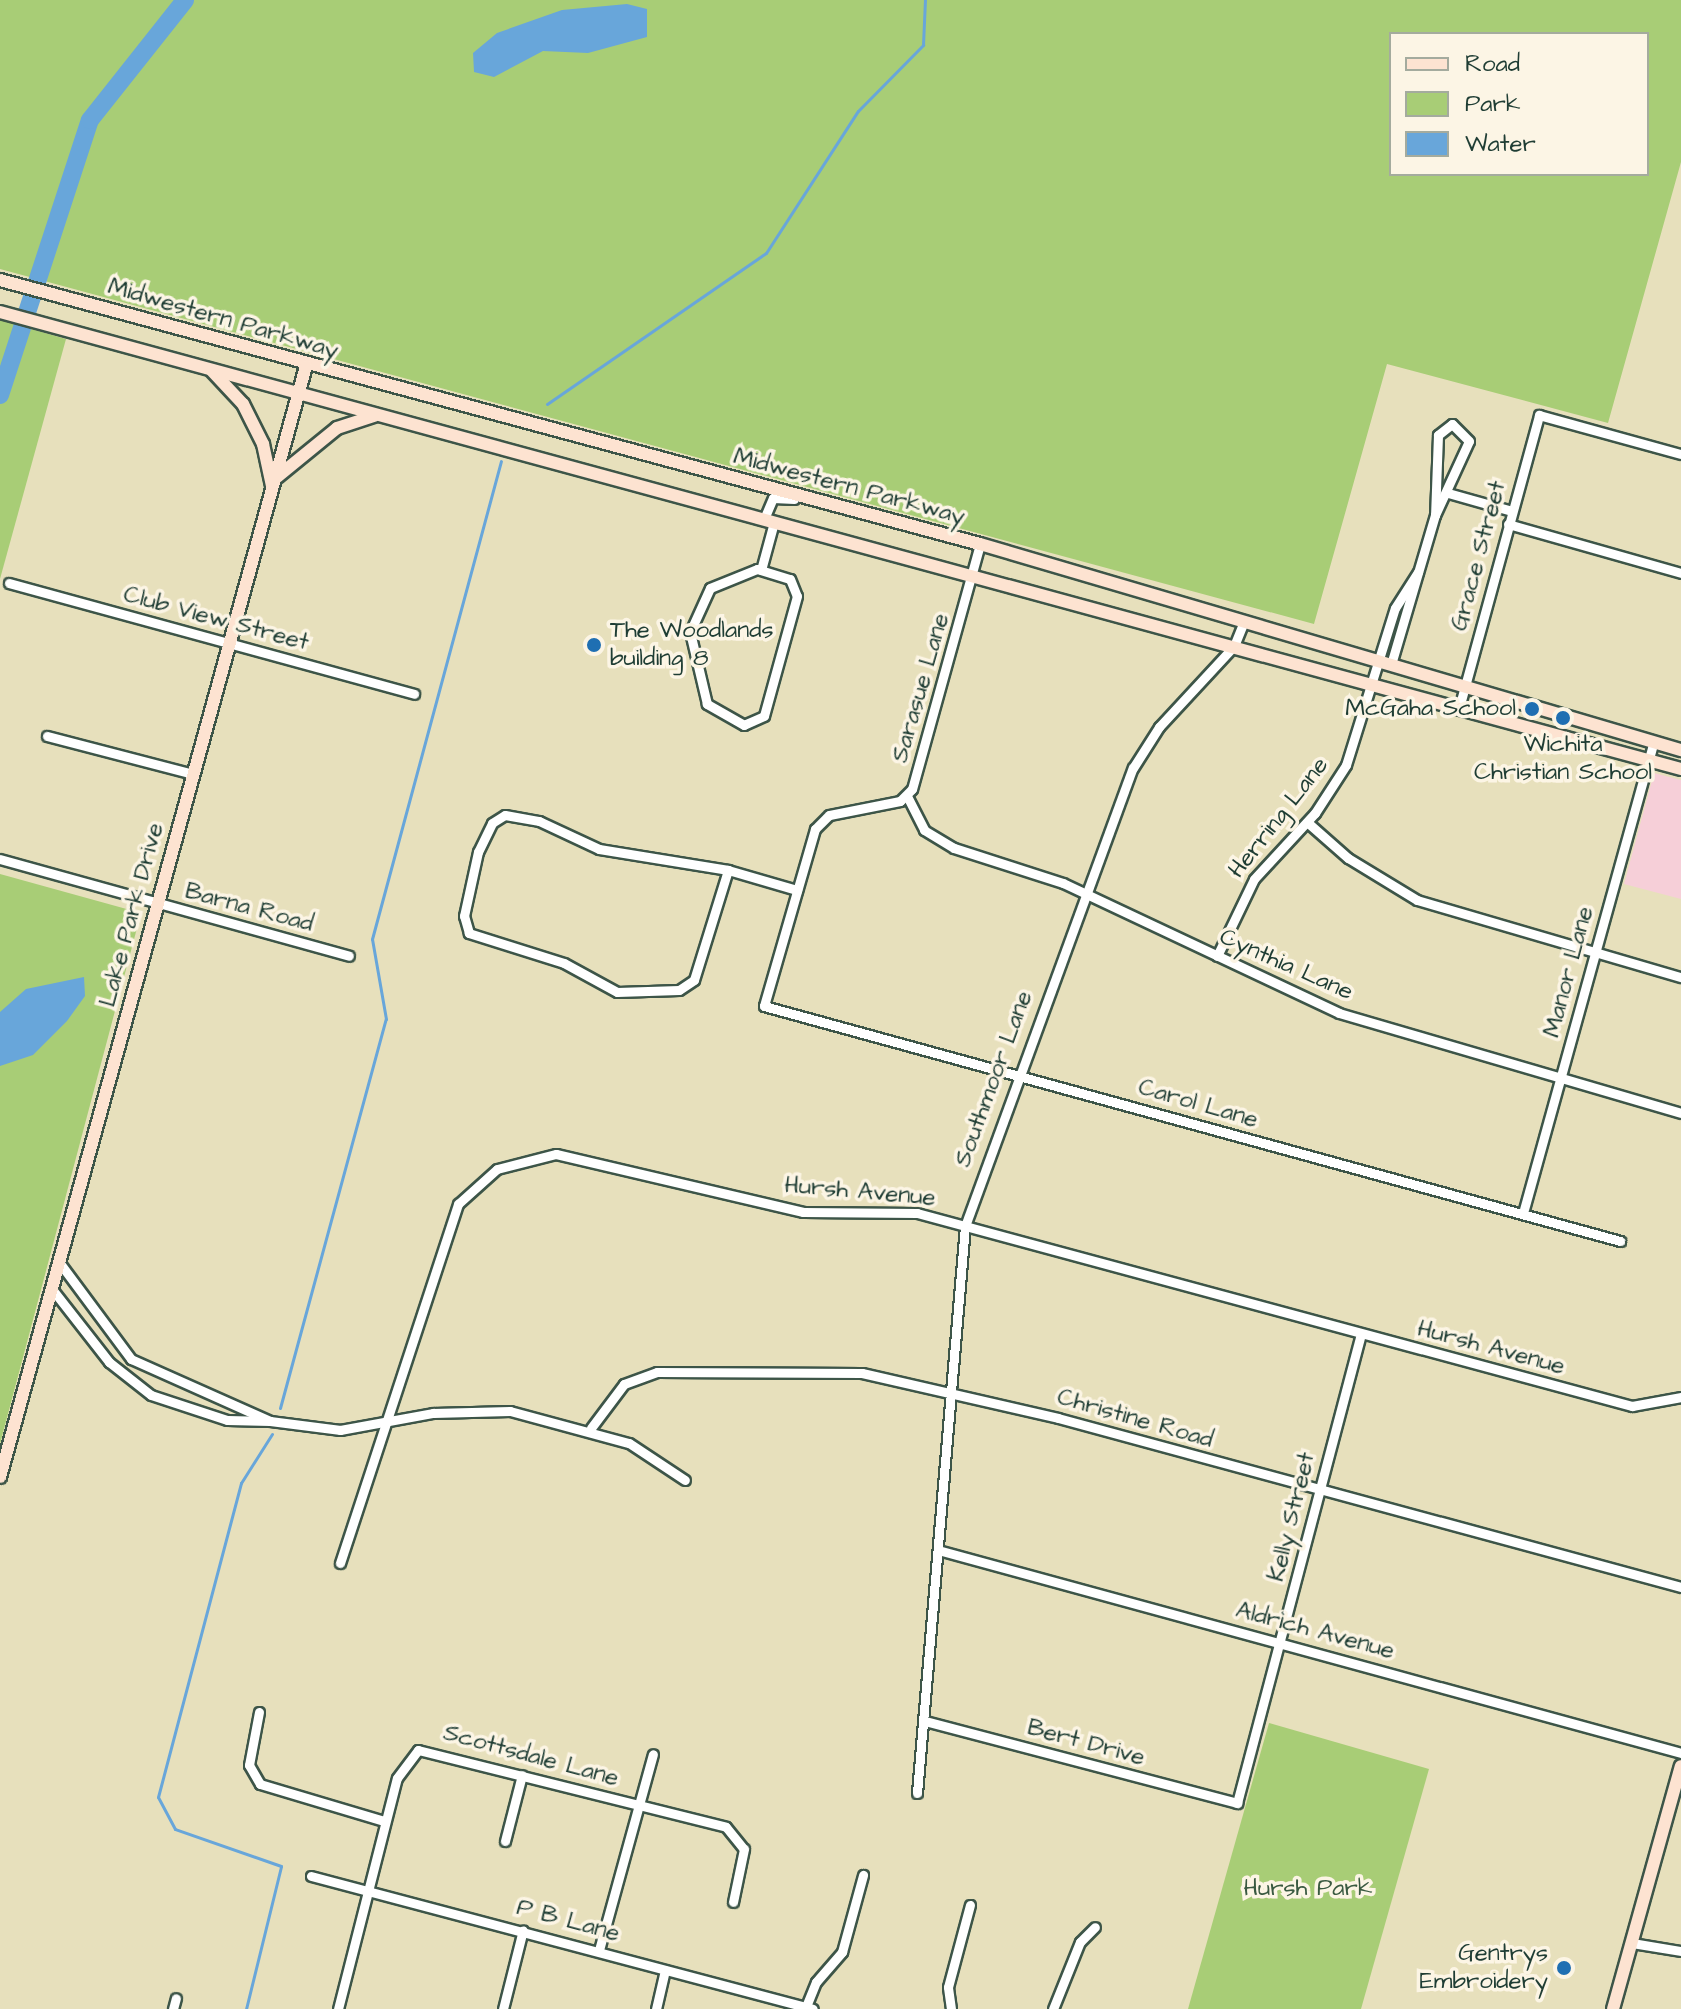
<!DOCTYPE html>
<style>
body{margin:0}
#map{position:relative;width:1681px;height:2009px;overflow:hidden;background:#e7e0bc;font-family:"Architects Daughter",sans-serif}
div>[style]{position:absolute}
.built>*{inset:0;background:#f6cfd8}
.green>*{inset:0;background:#a8cd76}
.water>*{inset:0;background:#68a6da}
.stream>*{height:3px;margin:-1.5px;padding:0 1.5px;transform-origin:1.5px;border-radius:1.5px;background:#68a6da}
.river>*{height:18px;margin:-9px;padding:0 9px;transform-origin:9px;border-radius:9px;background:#68a6da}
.roads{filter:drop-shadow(2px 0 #3d5548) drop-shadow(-2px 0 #3d5548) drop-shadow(0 2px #3d5548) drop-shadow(0 -2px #3d5548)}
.street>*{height:9px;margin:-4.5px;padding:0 4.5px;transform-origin:4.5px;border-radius:4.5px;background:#fff}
.secondary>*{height:12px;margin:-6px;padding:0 6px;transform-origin:6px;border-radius:6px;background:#fde3d1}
.dots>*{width:22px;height:22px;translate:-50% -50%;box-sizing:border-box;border:4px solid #fcf5e5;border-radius:50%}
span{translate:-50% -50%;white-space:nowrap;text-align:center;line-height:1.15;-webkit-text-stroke:7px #fcf5e5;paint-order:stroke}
.street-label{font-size:24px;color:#1f3d34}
.poi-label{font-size:24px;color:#1f3d34}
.left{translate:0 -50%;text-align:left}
.right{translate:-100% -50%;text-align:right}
.park-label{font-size:24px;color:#3a5a41}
.legend{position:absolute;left:1389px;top:32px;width:260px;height:144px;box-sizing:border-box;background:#fcf5e5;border:2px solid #a4ab9e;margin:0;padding:10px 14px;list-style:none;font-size:24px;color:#1f3d34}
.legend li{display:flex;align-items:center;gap:16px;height:40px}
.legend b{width:40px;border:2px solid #a4ab9e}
</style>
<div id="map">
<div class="built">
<div style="clip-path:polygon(1654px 773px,1681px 780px,1681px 899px,1624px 884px)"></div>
</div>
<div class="green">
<div style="clip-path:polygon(evenodd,0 0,1681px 0,1681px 162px,1608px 423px,1387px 364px,1314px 624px,0 269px,0 0,1391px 34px,1647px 34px,1647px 174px,1391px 174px,1391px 34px)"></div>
<div style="clip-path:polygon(0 320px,66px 339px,0 579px)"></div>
<div style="clip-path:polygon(0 874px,141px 913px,0 1444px)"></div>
<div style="clip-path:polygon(1269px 1723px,1429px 1769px,1361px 2009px,1188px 2009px)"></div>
</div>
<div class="water">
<div style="clip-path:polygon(627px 4px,647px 9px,647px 37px,588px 53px,543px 51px,494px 77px,474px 72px,473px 53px,497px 33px,562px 10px)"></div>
<div style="clip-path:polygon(84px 977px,85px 996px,67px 1021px,33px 1055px,0 1066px,0 1012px,26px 989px)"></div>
</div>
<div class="stream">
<div style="left:547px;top:404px;width:266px;rotate:-34.6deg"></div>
<div style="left:766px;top:253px;width:169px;rotate:-57.1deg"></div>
<div style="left:858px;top:111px;width:93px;rotate:-45.4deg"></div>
<div style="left:923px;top:45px;width:45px;rotate:-87.5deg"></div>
<div style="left:280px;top:1408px;width:403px;rotate:-74.8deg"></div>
<div style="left:386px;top:1019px;width:81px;rotate:-99.9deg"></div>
<div style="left:372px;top:939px;width:495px;rotate:-74.9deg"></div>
<div style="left:246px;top:2009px;width:147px;rotate:-76.2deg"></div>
<div style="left:281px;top:1866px;width:112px;rotate:-160.8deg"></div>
<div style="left:175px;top:1829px;width:36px;rotate:-118deg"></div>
<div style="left:158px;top:1797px;width:325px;rotate:-75.2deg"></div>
<div style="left:241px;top:1483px;width:58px;rotate:-57.7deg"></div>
</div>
<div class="river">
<div style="left:0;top:395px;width:289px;rotate:-71.9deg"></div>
<div style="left:90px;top:120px;width:153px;rotate:-51.6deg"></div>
</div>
<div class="roads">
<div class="street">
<div style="left:1448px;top:493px;width:66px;rotate:15.7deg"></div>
<div style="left:764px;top:519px;width:23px;rotate:-67deg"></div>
<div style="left:773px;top:498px;width:21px;rotate:3deg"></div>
<div style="left:1508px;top:524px;width:180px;rotate:15.8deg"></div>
<div style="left:980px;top:544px;width:254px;rotate:105.5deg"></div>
<div style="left:912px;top:789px;width:17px;rotate:135deg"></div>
<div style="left:900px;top:801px;width:72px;rotate:168.8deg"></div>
<div style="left:829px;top:815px;width:20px;rotate:135deg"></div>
<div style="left:815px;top:829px;width:184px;rotate:106.1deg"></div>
<div style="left:764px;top:1006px;width:888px;rotate:15.35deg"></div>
<div style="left:757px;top:569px;width:34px;rotate:17deg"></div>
<div style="left:790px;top:579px;width:18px;rotate:68deg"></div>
<div style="left:797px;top:596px;width:124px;rotate:105.4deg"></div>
<div style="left:764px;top:716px;width:22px;rotate:156deg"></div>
<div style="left:744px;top:725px;width:43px;rotate:-150.4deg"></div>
<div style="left:707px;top:704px;width:74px;rotate:-103.3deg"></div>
<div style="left:690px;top:632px;width:48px;rotate:-65.6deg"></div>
<div style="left:710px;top:588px;width:51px;rotate:-22deg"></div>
<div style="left:761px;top:570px;width:50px;rotate:-74.8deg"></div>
<div style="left:9px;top:583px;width:420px;rotate:15.3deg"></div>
<div style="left:1392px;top:661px;width:152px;rotate:-73.6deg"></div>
<div style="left:1435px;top:515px;width:81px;rotate:-65.3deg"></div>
<div style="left:1469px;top:441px;width:24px;rotate:-135deg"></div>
<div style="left:1452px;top:424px;width:18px;rotate:142deg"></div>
<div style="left:1438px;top:435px;width:80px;rotate:92.1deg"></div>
<div style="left:1459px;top:708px;width:304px;rotate:-74.7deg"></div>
<div style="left:1539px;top:415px;width:147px;rotate:15.4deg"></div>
<div style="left:47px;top:736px;width:151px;rotate:14.6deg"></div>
<div style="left:907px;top:796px;width:38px;rotate:63deg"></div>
<div style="left:924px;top:830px;width:35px;rotate:31deg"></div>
<div style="left:954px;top:848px;width:114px;rotate:17.8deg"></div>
<div style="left:1063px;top:883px;width:305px;rotate:25.2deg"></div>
<div style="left:1339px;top:1013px;width:356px;rotate:16.3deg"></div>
<div style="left:505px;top:815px;width:35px;rotate:10deg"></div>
<div style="left:539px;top:821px;width:66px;rotate:25deg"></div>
<div style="left:599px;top:849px;width:131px;rotate:9.2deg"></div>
<div style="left:728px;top:870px;width:115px;rotate:107.2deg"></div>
<div style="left:694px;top:980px;width:18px;rotate:146deg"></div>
<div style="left:679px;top:990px;width:62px;rotate:178.2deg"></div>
<div style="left:617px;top:992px;width:60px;rotate:-151.3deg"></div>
<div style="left:564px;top:963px;width:100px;rotate:-162.5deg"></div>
<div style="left:469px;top:933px;width:18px;rotate:-106deg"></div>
<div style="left:464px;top:916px;width:66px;rotate:-77.7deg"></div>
<div style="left:478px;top:852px;width:32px;rotate:-64deg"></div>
<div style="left:492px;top:823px;width:15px;rotate:-32deg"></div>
<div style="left:1307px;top:822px;width:55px;rotate:41.3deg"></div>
<div style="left:1348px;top:858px;width:81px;rotate:31.3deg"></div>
<div style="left:1417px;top:900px;width:275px;rotate:16.3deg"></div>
<div style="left:0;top:859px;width:362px;rotate:15.5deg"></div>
<div style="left:728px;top:870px;width:72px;rotate:16.2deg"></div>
<div style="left:1217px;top:956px;width:85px;rotate:-64.3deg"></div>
<div style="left:1254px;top:879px;width:90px;rotate:-47.3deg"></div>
<div style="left:1315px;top:813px;width:57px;rotate:-57.1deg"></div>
<div style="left:1346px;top:765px;width:164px;rotate:-72.7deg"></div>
<div style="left:1395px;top:608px;width:43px;rotate:-57.4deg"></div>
<div style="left:1523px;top:1213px;width:488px;rotate:-74.5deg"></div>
<div style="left:59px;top:1262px;width:121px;rotate:53.4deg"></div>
<div style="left:131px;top:1359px;width:152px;rotate:24deg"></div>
<div style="left:270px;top:1421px;width:71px;rotate:7.3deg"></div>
<div style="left:340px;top:1430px;width:95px;rotate:-10.4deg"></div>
<div style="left:433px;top:1413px;width:77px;rotate:-1.5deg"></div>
<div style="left:510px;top:1411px;width:123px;rotate:15.1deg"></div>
<div style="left:629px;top:1443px;width:67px;rotate:33.5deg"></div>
<div style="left:52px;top:1289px;width:93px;rotate:52deg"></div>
<div style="left:109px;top:1362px;width:53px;rotate:38.2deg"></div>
<div style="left:151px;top:1395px;width:80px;rotate:18.2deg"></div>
<div style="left:227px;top:1420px;width:43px;rotate:1.3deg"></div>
<div style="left:591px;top:1428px;width:55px;rotate:-53.1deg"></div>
<div style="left:624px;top:1384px;width:35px;rotate:-20deg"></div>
<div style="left:657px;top:1372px;width:205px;rotate:0.3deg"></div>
<div style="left:862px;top:1373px;width:201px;rotate:12.9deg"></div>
<div style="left:1058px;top:1418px;width:646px;rotate:15.18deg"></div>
<div style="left:938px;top:1550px;width:770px;rotate:15.28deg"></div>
<div style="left:340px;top:1563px;width:378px;rotate:-71.8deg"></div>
<div style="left:458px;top:1204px;width:52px;rotate:-41.9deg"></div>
<div style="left:497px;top:1169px;width:61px;rotate:-14.3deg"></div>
<div style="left:556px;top:1154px;width:254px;rotate:13.2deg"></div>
<div style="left:803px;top:1212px;width:114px;rotate:0.5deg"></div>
<div style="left:917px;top:1213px;width:741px;rotate:15.11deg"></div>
<div style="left:1632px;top:1406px;width:50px;rotate:-10.4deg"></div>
<div style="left:259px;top:1712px;width:54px;rotate:100.7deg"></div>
<div style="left:249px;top:1765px;width:22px;rotate:60deg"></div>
<div style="left:260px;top:1784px;width:129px;rotate:16.6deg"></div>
<div style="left:925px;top:1721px;width:323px;rotate:14.7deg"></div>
<div style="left:1237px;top:1803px;width:485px;rotate:-75.2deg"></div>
<div style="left:917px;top:1793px;width:569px;rotate:-85.16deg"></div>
<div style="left:965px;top:1226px;width:488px;rotate:-69.9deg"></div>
<div style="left:1133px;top:768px;width:49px;rotate:-57.6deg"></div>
<div style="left:1159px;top:727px;width:110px;rotate:-47.2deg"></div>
<div style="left:1234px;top:646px;width:27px;rotate:-68deg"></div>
<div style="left:505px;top:1841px;width:68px;rotate:-75.6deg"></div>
<div style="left:311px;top:1876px;width:519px;rotate:14.84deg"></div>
<div style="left:1632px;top:1943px;width:50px;rotate:9.3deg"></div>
<div style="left:599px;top:1950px;width:203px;rotate:-74.6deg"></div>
<div style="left:173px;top:2009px;width:11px;rotate:-75deg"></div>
<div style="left:338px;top:2009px;width:238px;rotate:-75.7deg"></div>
<div style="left:397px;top:1778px;width:35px;rotate:-53deg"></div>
<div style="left:418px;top:1750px;width:317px;rotate:14deg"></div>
<div style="left:726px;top:1827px;width:28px;rotate:51deg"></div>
<div style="left:744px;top:1849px;width:54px;rotate:101.7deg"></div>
<div style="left:503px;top:2009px;width:81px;rotate:-75.8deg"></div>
<div style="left:656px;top:2009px;width:40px;rotate:-77deg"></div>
<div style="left:805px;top:2009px;width:29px;rotate:-68deg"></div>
<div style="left:816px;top:1982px;width:40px;rotate:-49deg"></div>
<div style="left:842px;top:1952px;width:80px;rotate:-74.7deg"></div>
<div style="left:951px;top:2009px;width:22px;rotate:-98deg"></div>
<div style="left:948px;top:1987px;width:85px;rotate:-75deg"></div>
<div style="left:1053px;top:2009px;width:72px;rotate:-68.1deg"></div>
<div style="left:1080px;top:1942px;width:21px;rotate:-45deg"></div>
</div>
<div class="secondary">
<div style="left:0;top:280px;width:1015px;rotate:15.08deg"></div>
<div style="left:980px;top:544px;width:731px;rotate:16.38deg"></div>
<div style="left:0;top:312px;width:1742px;rotate:15.21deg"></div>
<div style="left:212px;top:371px;width:45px;rotate:46.8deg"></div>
<div style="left:243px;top:404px;width:45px;rotate:63.4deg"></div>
<div style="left:263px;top:444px;width:43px;rotate:77.9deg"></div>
<div style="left:277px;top:477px;width:77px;rotate:-39.2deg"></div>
<div style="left:337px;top:428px;width:40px;rotate:-18deg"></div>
<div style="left:0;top:1477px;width:1152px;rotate:-74.6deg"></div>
<div style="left:1613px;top:2009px;width:252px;rotate:-74.4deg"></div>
</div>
</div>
<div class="dots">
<div style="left:594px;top:645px;background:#1f6fb2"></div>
<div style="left:1532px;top:709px;background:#1f6fb2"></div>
<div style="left:1563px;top:718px;background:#1f6fb2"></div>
<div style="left:1564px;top:1968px;background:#1f6fb2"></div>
</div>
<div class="street-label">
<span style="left:223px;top:319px;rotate:16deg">Midwestern Parkway</span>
<span style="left:849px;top:487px;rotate:15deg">Midwestern Parkway</span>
<span style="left:1479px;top:556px;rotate:-75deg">Grace Street</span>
<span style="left:216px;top:619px;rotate:15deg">Club View Street</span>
<span style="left:921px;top:688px;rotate:-74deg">Sarasue Lane</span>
<span style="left:1279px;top:818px;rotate:-52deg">Herring Lane</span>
<span style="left:249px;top:908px;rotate:15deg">Barna Road</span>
<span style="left:132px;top:915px;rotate:-75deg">Lake Park Drive</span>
<span style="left:1286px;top:965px;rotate:24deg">Cynthia Lane</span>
<span style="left:1569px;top:972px;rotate:-75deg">Manor Lane</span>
<span style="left:994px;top:1079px;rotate:-70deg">Southmoor Lane</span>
<span style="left:1198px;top:1104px;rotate:16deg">Carol Lane</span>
<span style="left:860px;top:1192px;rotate:5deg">Hursh Avenue</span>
<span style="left:1491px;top:1348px;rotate:15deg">Hursh Avenue</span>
<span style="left:1135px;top:1419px;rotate:16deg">Christine Road</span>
<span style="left:1292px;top:1517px;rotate:-76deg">Kelly Street</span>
<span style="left:1315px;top:1631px;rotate:15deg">Aldrich Avenue</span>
<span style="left:1086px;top:1743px;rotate:15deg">Bert Drive</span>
<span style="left:531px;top:1756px;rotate:15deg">Scottsdale Lane</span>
<span style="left:568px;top:1921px;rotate:15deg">P B Lane</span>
</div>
<div class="poi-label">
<span class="left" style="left:610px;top:645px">The Woodlands<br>building 8</span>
<span class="right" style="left:1516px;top:709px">McGaha School</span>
<span style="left:1563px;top:759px">Wichita<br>Christian School</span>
<span class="right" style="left:1548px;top:1968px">Gentrys<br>Embroidery</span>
</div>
<div class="park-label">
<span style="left:1308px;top:1889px">Hursh Park</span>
</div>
<ul class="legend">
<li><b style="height:10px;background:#fde3d1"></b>Road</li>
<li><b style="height:22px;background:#a8cd76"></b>Park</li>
<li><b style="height:22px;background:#68a6da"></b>Water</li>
</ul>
</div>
